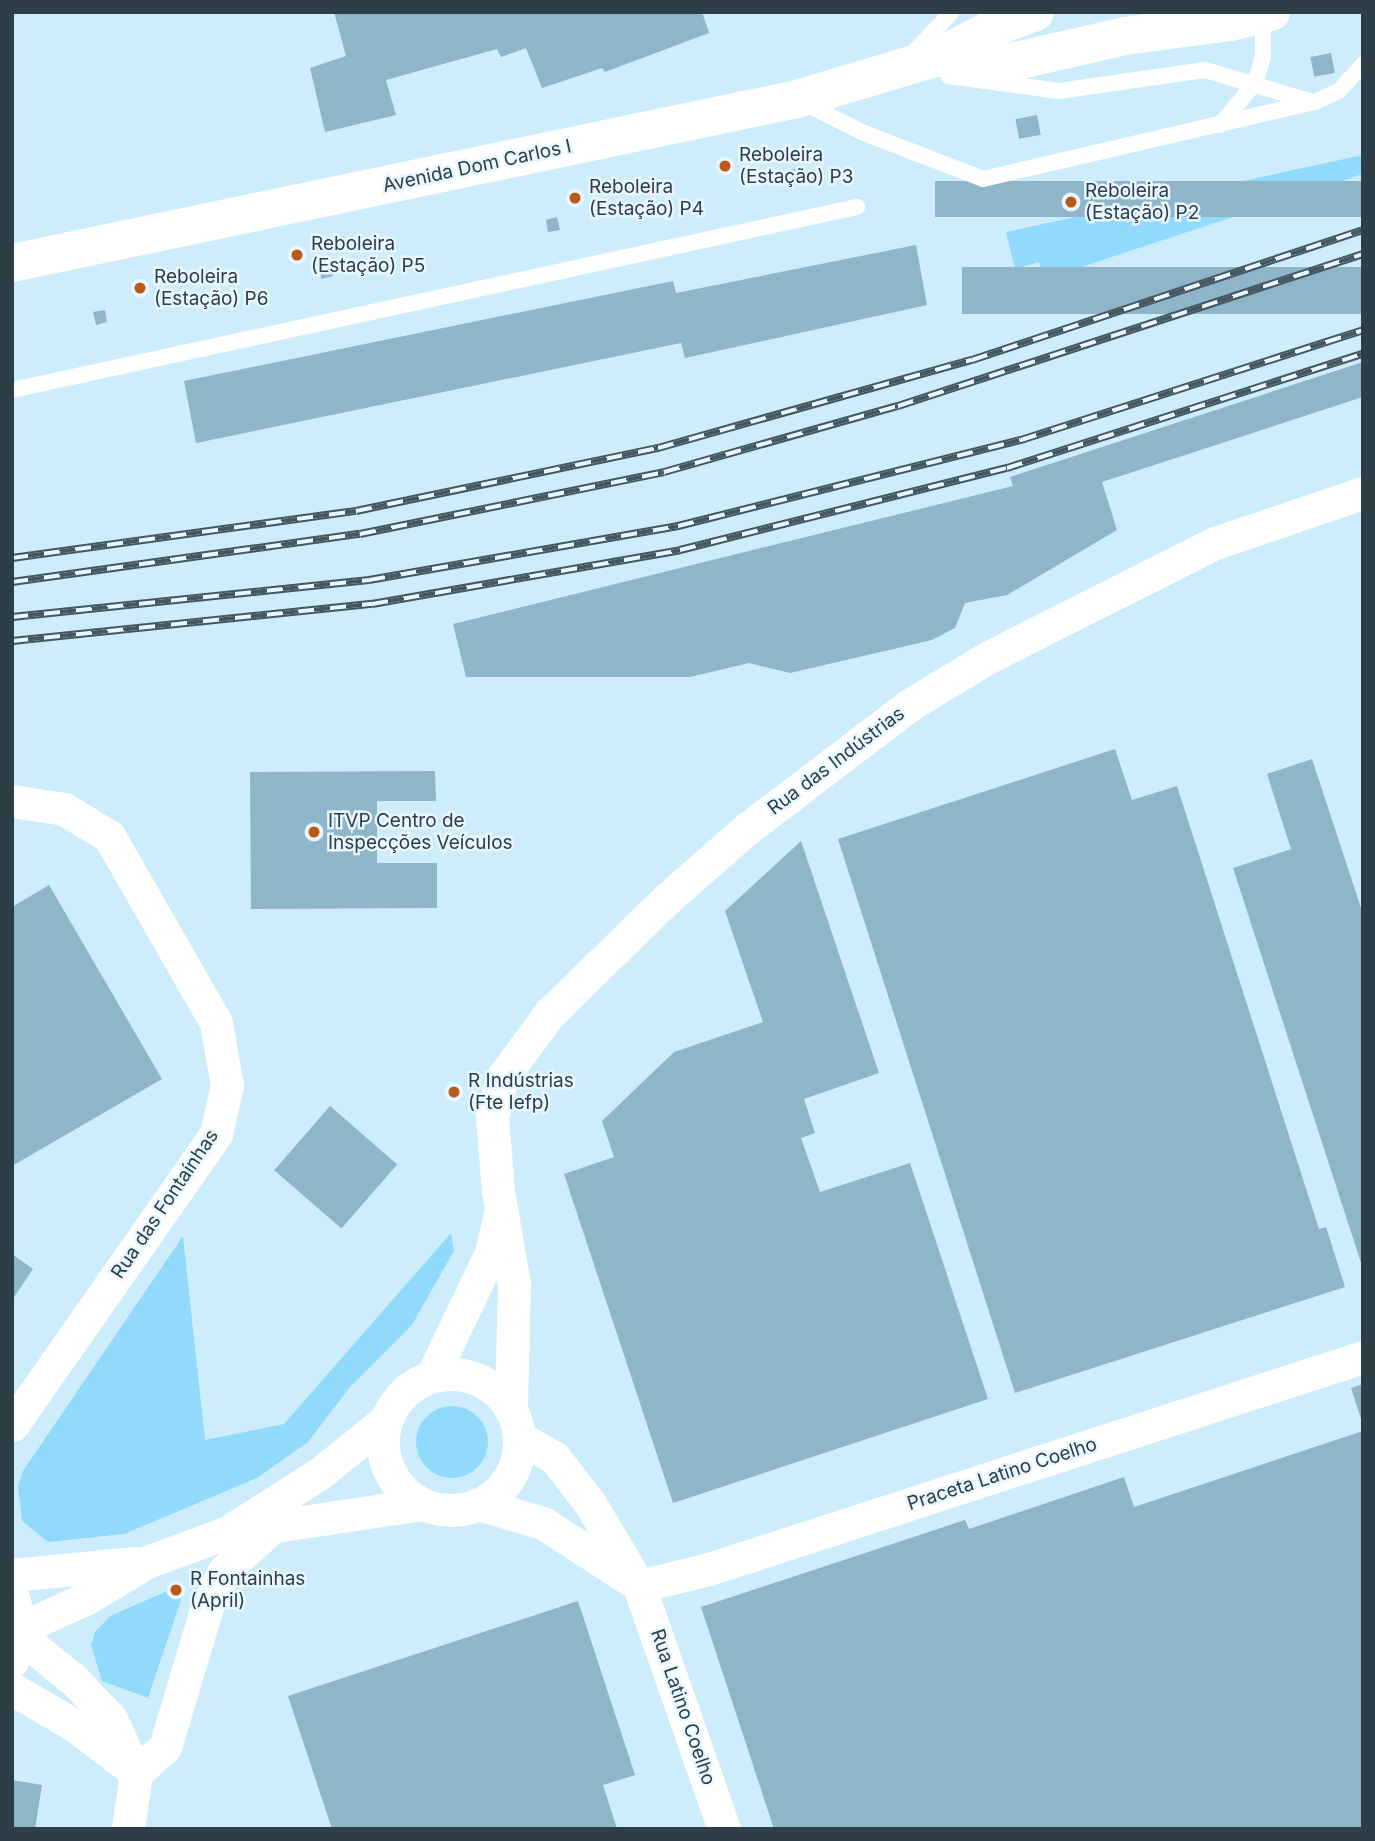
<!DOCTYPE html>
<meta charset="utf-8">
<style>
body{margin:0}
#map{position:relative;width:1375px;height:1841px;overflow:hidden;background:#cdedfc;font-family:Inter,sans-serif}
div>[style]{position:absolute}
.green>*{inset:0;background:#92dafc}
.round{border-radius:50%}
.building>*{inset:0;background:#8fb5c8;transform-origin:0 0}
.service>*{height:16px;margin:-8px;padding:0 8px;transform-origin:8px;border-radius:8px;background:#fff}
.minor>*{height:33px;margin:-16.5px;padding:0 16.5px;transform-origin:16.5px;border-radius:16.5px;background:#fff}
.minor>.ring{margin:-16.5px;padding:0;box-sizing:content-box;background:none;border:33px solid #fff;border-radius:50%}
.tertiary>*{height:38px;margin:-19px;padding:0 19px;transform-origin:19px;border-radius:19px;background:#fff}
.rail>*{height:8px;margin-top:-4px;transform-origin:0;background:repeating-linear-gradient(90deg,#e8f7ff 0 16px,#455760 0 32px);box-sizing:border-box;border-block:2px solid #455760}
.dots>*{width:19px;height:19px;translate:-50% -50%;box-sizing:border-box;border:4px solid #e8f7ff;border-radius:50%}
span{translate:-50% -50%;white-space:nowrap;text-align:center;line-height:1.15;-webkit-text-stroke:5px #e8f7ff;paint-order:stroke}
.poi-label{font-size:19px;color:#2e3e46}
.left{translate:0 -50%;text-align:left}
.street-label{font-size:19px;color:#2e3e46}
.frame{position:absolute;inset:0;border:14px solid #2e3e46;pointer-events:none}
</style>
<div id="map">
<div class="green">
<div style="clip-path:polygon(1363px 155px,1363px 174px,1045px 279px,1039px 262px,1015px 269px,1006px 232px)"></div>
<div style="clip-path:polygon(451px 1233px,454px 1251px,412px 1325px,350px 1387px,308px 1442px,257px 1478px,124px 1534px,48px 1542px,22px 1521px,18px 1486px,23px 1471px,183px 1236px,205px 1440px,284px 1424px)"></div>
<div class="round" style="left:416px;top:1406px;width:72px;height:72px"></div>
<div style="clip-path:polygon(174px 1588px,182px 1589px,183px 1594px,148px 1698px,102px 1681px,91px 1645px,95px 1632px,110px 1616px)"></div>
</div>
<div class="building">
<div style="clip-path:polygon(334px 12px,702px 12px,709px 33px,605px 72px,602px 68px,542px 88px,526px 48px,501px 57px,497px 49px,386px 80px,396px 115px,325px 132px,310px 68px,346px 56px)"></div>
<div style="left:1331px;top:53px;width:20px;height:21px;rotate:79deg"></div>
<div style="left:1037px;top:115px;width:20px;height:22px;rotate:79deg"></div>
<div style="left:801px;top:168px;width:12px;height:12px;rotate:81deg"></div>
<div style="left:1363px;top:181px;width:36px;height:428px;rotate:90deg"></div>
<div style="clip-path:polygon(557px 217px,560px 230px,548px 232px,546px 220px)"></div>
<div style="clip-path:polygon(916px 245px,927px 305px,685px 358px,681px 343px,196px 443px,184px 381px,673px 281px,676px 293px)"></div>
<div style="clip-path:polygon(330px 264px,333px 276px,321px 279px,319px 266px)"></div>
<div style="left:1363px;top:267px;width:47px;height:401px;rotate:90deg"></div>
<div style="clip-path:polygon(105px 310px,107px 322px,96px 325px,93px 312px)"></div>
<div style="clip-path:polygon(1363px 362px,1363px 397px,1102px 482px,1117px 530px,1007px 595px,965px 603px,955px 628px,932px 640px,790px 673px,749px 663px,690px 677px,466px 677px,453px 624px,1013px 486px,1010px 477px)"></div>
<div style="clip-path:polygon(1115px 749px,1132px 800px,1177px 786px,1319px 1229px,1326px 1227px,1345px 1287px,1015px 1393px,838px 839px)"></div>
<div style="clip-path:polygon(1312px 759px,1363px 914px,1362px 1266px,1233px 868px,1291px 849px,1267px 774px)"></div>
<div style="clip-path:polygon(435px 771px,436px 801px,377px 801px,377px 863px,437px 863px,437px 908px,251px 909px,250px 772px)"></div>
<div style="clip-path:polygon(801px 841px,879px 1073px,804px 1099px,815px 1133px,801px 1138px,820px 1192px,910px 1163px,988px 1399px,673px 1503px,564px 1174px,614px 1157px,602px 1121px,674px 1052px,763px 1022px,725px 911px)"></div>
<div style="clip-path:polygon(49px 885px,162px 1079px,12px 1166px,12px 907px)"></div>
<div style="left:330px;top:1106px;width:89px;height:85px;rotate:41deg"></div>
<div style="clip-path:polygon(12px 1254px,33px 1269px,12px 1300px)"></div>
<div style="clip-path:polygon(1363px 1384px,1363px 1422px,1362px 1422px,1351px 1388px)"></div>
<div style="clip-path:polygon(1363px 1431px,1363px 1829px,774px 1829px,701px 1607px,965px 1520px,969px 1529px,1124px 1477px,1134px 1507px)"></div>
<div style="clip-path:polygon(578px 1601px,635px 1775px,603px 1785px,617px 1829px,332px 1829px,288px 1696px)"></div>
<div style="clip-path:polygon(12px 1780px,42px 1785px,35px 1829px,12px 1829px)"></div>
</div>
<div class="service">
<div style="left:911px;top:55px;width:59px;rotate:-46.4deg"></div>
<div style="left:948px;top:76px;width:112px;rotate:7.7deg"></div>
<div style="left:1059px;top:91px;width:148px;rotate:-8.2deg"></div>
<div style="left:1205px;top:70px;width:113px;rotate:16.5deg"></div>
<div style="left:802px;top:102px;width:69px;rotate:26.6deg"></div>
<div style="left:864px;top:133px;width:128px;rotate:21.1deg"></div>
<div style="left:983px;top:179px;width:341px;rotate:-13.1deg"></div>
<div style="left:1315px;top:102px;width:26px;rotate:-25deg"></div>
<div style="left:1339px;top:91px;width:36px;rotate:-48deg"></div>
<div style="left:1220px;top:125px;width:55px;rotate:-50.2deg"></div>
<div style="left:1255px;top:83px;width:27px;rotate:-73deg"></div>
<div style="left:1263px;top:57px;width:41px;rotate:-90deg"></div>
<div style="left:12px;top:390px;width:865px;rotate:-12.22deg"></div>
</div>
<div class="minor">
<div style="left:12px;top:801px;width:53px;rotate:8.7deg"></div>
<div style="left:64px;top:809px;width:52px;rotate:31deg"></div>
<div style="left:109px;top:836px;width:215px;rotate:60.2deg"></div>
<div style="left:216px;top:1023px;width:63px;rotate:79.9deg"></div>
<div style="left:227px;top:1085px;width:50px;rotate:102.7deg"></div>
<div style="left:216px;top:1134px;width:355px;rotate:125deg"></div>
<div class="ring" style="left:383px;top:1374px;width:103px;height:103px"></div>
<div style="left:432px;top:1376px;width:136px;rotate:-64.4deg"></div>
<div style="left:491px;top:1253px;width:37px;rotate:-77deg"></div>
<div style="left:511px;top:1407px;width:123px;rotate:-88.6deg"></div>
<div style="left:514px;top:1284px;width:94px;rotate:-99.8deg"></div>
<div style="left:498px;top:1191px;width:74px;rotate:-94.6deg"></div>
<div style="left:492px;top:1117px;width:40px;rotate:-75.6deg"></div>
<div style="left:502px;top:1078px;width:81px;rotate:-53.6deg"></div>
<div style="left:550px;top:1013px;width:165px;rotate:-44.3deg"></div>
<div style="left:668px;top:898px;width:106px;rotate:-41.2deg"></div>
<div style="left:748px;top:828px;width:205px;rotate:-37.3deg"></div>
<div style="left:911px;top:704px;width:89px;rotate:-31.2deg"></div>
<div style="left:987px;top:658px;width:255px;rotate:-26.8deg"></div>
<div style="left:1215px;top:543px;width:156px;rotate:-18.7deg"></div>
<div style="left:520px;top:1438px;width:40px;rotate:29.7deg"></div>
<div style="left:555px;top:1458px;width:59px;rotate:52.5deg"></div>
<div style="left:591px;top:1505px;width:94px;rotate:59.3deg"></div>
<div style="left:639px;top:1586px;width:257px;rotate:70.7deg"></div>
<div style="left:478px;top:1504px;width:68px;rotate:16.3deg"></div>
<div style="left:543px;top:1523px;width:105px;rotate:32.9deg"></div>
<div style="left:234px;top:1528px;width:102px;rotate:-32.6deg"></div>
<div style="left:320px;top:1473px;width:85px;rotate:-38.8deg"></div>
<div style="left:12px;top:1575px;width:123px;rotate:-5.6deg"></div>
<div style="left:639px;top:1586px;width:72px;rotate:-13.7deg"></div>
<div style="left:709px;top:1569px;width:688px;rotate:-17.96deg"></div>
<div style="left:12px;top:1594px;width:35px;rotate:75deg"></div>
<div style="left:21px;top:1628px;width:34px;rotate:105deg"></div>
<div style="left:21px;top:1628px;width:70px;rotate:-24.4deg"></div>
<div style="left:85px;top:1599px;width:72px;rotate:-30.8deg"></div>
<div style="left:147px;top:1562px;width:81px;rotate:-20.2deg"></div>
<div style="left:223px;top:1534px;width:201px;rotate:-8.6deg"></div>
<div style="left:21px;top:1637px;width:68px;rotate:39.1deg"></div>
<div style="left:74px;top:1680px;width:54px;rotate:46.5deg"></div>
<div style="left:111px;top:1719px;width:60px;rotate:65.2deg"></div>
<div style="left:12px;top:1689px;width:72px;rotate:30.1deg"></div>
<div style="left:74px;top:1725px;width:73px;rotate:37.2deg"></div>
<div style="left:136px;top:1773px;width:39px;rotate:-42deg"></div>
<div style="left:165px;top:1747px;width:149px;rotate:-73.3deg"></div>
<div style="left:208px;top:1604px;width:37px;rotate:-64deg"></div>
<div style="left:224px;top:1571px;width:64px;rotate:-42.5deg"></div>
<div style="left:128px;top:1829px;width:57px;rotate:-81.9deg"></div>
</div>
<div class="tertiary">
<div style="left:1206px;top:14px;width:25px;rotate:18deg"></div>
<div style="left:1230px;top:22px;width:42px;rotate:-13.7deg"></div>
<div style="left:940px;top:58px;width:76px;rotate:2.3deg"></div>
<div style="left:1016px;top:61px;width:112px;rotate:-12.9deg"></div>
<div style="left:1125px;top:36px;width:106px;rotate:-7.6deg"></div>
<div style="left:12px;top:263px;width:802px;rotate:-11.8deg"></div>
<div style="left:797px;top:99px;width:147px;rotate:-16.6deg"></div>
<div style="left:938px;top:57px;width:70px;rotate:-27.3deg"></div>
<div style="left:1000px;top:25px;width:37px;rotate:-20deg"></div>
</div>
<div class="rail">
<div style="left:12px;top:558px;width:347px;rotate:-7.8deg"></div>
<div style="left:356px;top:511px;width:309px;rotate:-11.8deg"></div>
<div style="left:658px;top:448px;width:326px;rotate:-15.7deg"></div>
<div style="left:972px;top:360px;width:412px;rotate:-18.4deg"></div>
<div style="left:12px;top:582px;width:351px;rotate:-7.9deg"></div>
<div style="left:360px;top:534px;width:310px;rotate:-11.5deg"></div>
<div style="left:664px;top:472px;width:243px;rotate:-15.8deg"></div>
<div style="left:898px;top:406px;width:489px;rotate:-18.1deg"></div>
<div style="left:12px;top:617px;width:359px;rotate:-5.9deg"></div>
<div style="left:369px;top:580px;width:314px;rotate:-9.9deg"></div>
<div style="left:678px;top:526px;width:354px;rotate:-14.1deg"></div>
<div style="left:1021px;top:440px;width:359px;rotate:-17.8deg"></div>
<div style="left:12px;top:641px;width:362px;rotate:-5.9deg"></div>
<div style="left:372px;top:604px;width:313px;rotate:-9.9deg"></div>
<div style="left:680px;top:550px;width:337px;rotate:-14.1deg"></div>
<div style="left:1007px;top:468px;width:374px;rotate:-17.8deg"></div>
</div>
<div class="dots">
<div style="left:725px;top:166px;background:#bb5a18"></div>
<div style="left:575px;top:198px;background:#bb5a18"></div>
<div style="left:1071px;top:202px;background:#bb5a18"></div>
<div style="left:297px;top:255px;background:#bb5a18"></div>
<div style="left:140px;top:288px;background:#bb5a18"></div>
<div style="left:314px;top:832px;background:#bb5a18"></div>
<div style="left:454px;top:1092px;background:#bb5a18"></div>
<div style="left:176px;top:1590px;background:#bb5a18"></div>
</div>
<div class="poi-label">
<span class="left" style="left:739px;top:166px">Reboleira<br>(Estação) P3</span>
<span class="left" style="left:589px;top:198px">Reboleira<br>(Estação) P4</span>
<span class="left" style="left:1085px;top:202px">Reboleira<br>(Estação) P2</span>
<span class="left" style="left:311px;top:255px">Reboleira<br>(Estação) P5</span>
<span class="left" style="left:154px;top:288px">Reboleira<br>(Estação) P6</span>
<span class="left" style="left:328px;top:832px">ITVP Centro de<br>Inspecções Veículos</span>
<span class="left" style="left:468px;top:1092px">R Indústrias<br>(Fte Iefp)</span>
<span class="left" style="left:190px;top:1590px">R Fontainhas<br>(April)</span>
</div>
<div class="street-label">
<span style="left:477px;top:166px;rotate:-12deg">Avenida Dom Carlos I</span>
<span style="left:836px;top:761px;rotate:-37deg">Rua das Indústrias</span>
<span style="left:165px;top:1204px;rotate:-56deg">Rua das Fontaínhas</span>
<span style="left:1002px;top:1474px;rotate:-18deg">Praceta Latino Coelho</span>
<span style="left:683px;top:1707px;rotate:71deg">Rua Latino Coelho</span>
</div>
<div class="frame"></div>
</div>
